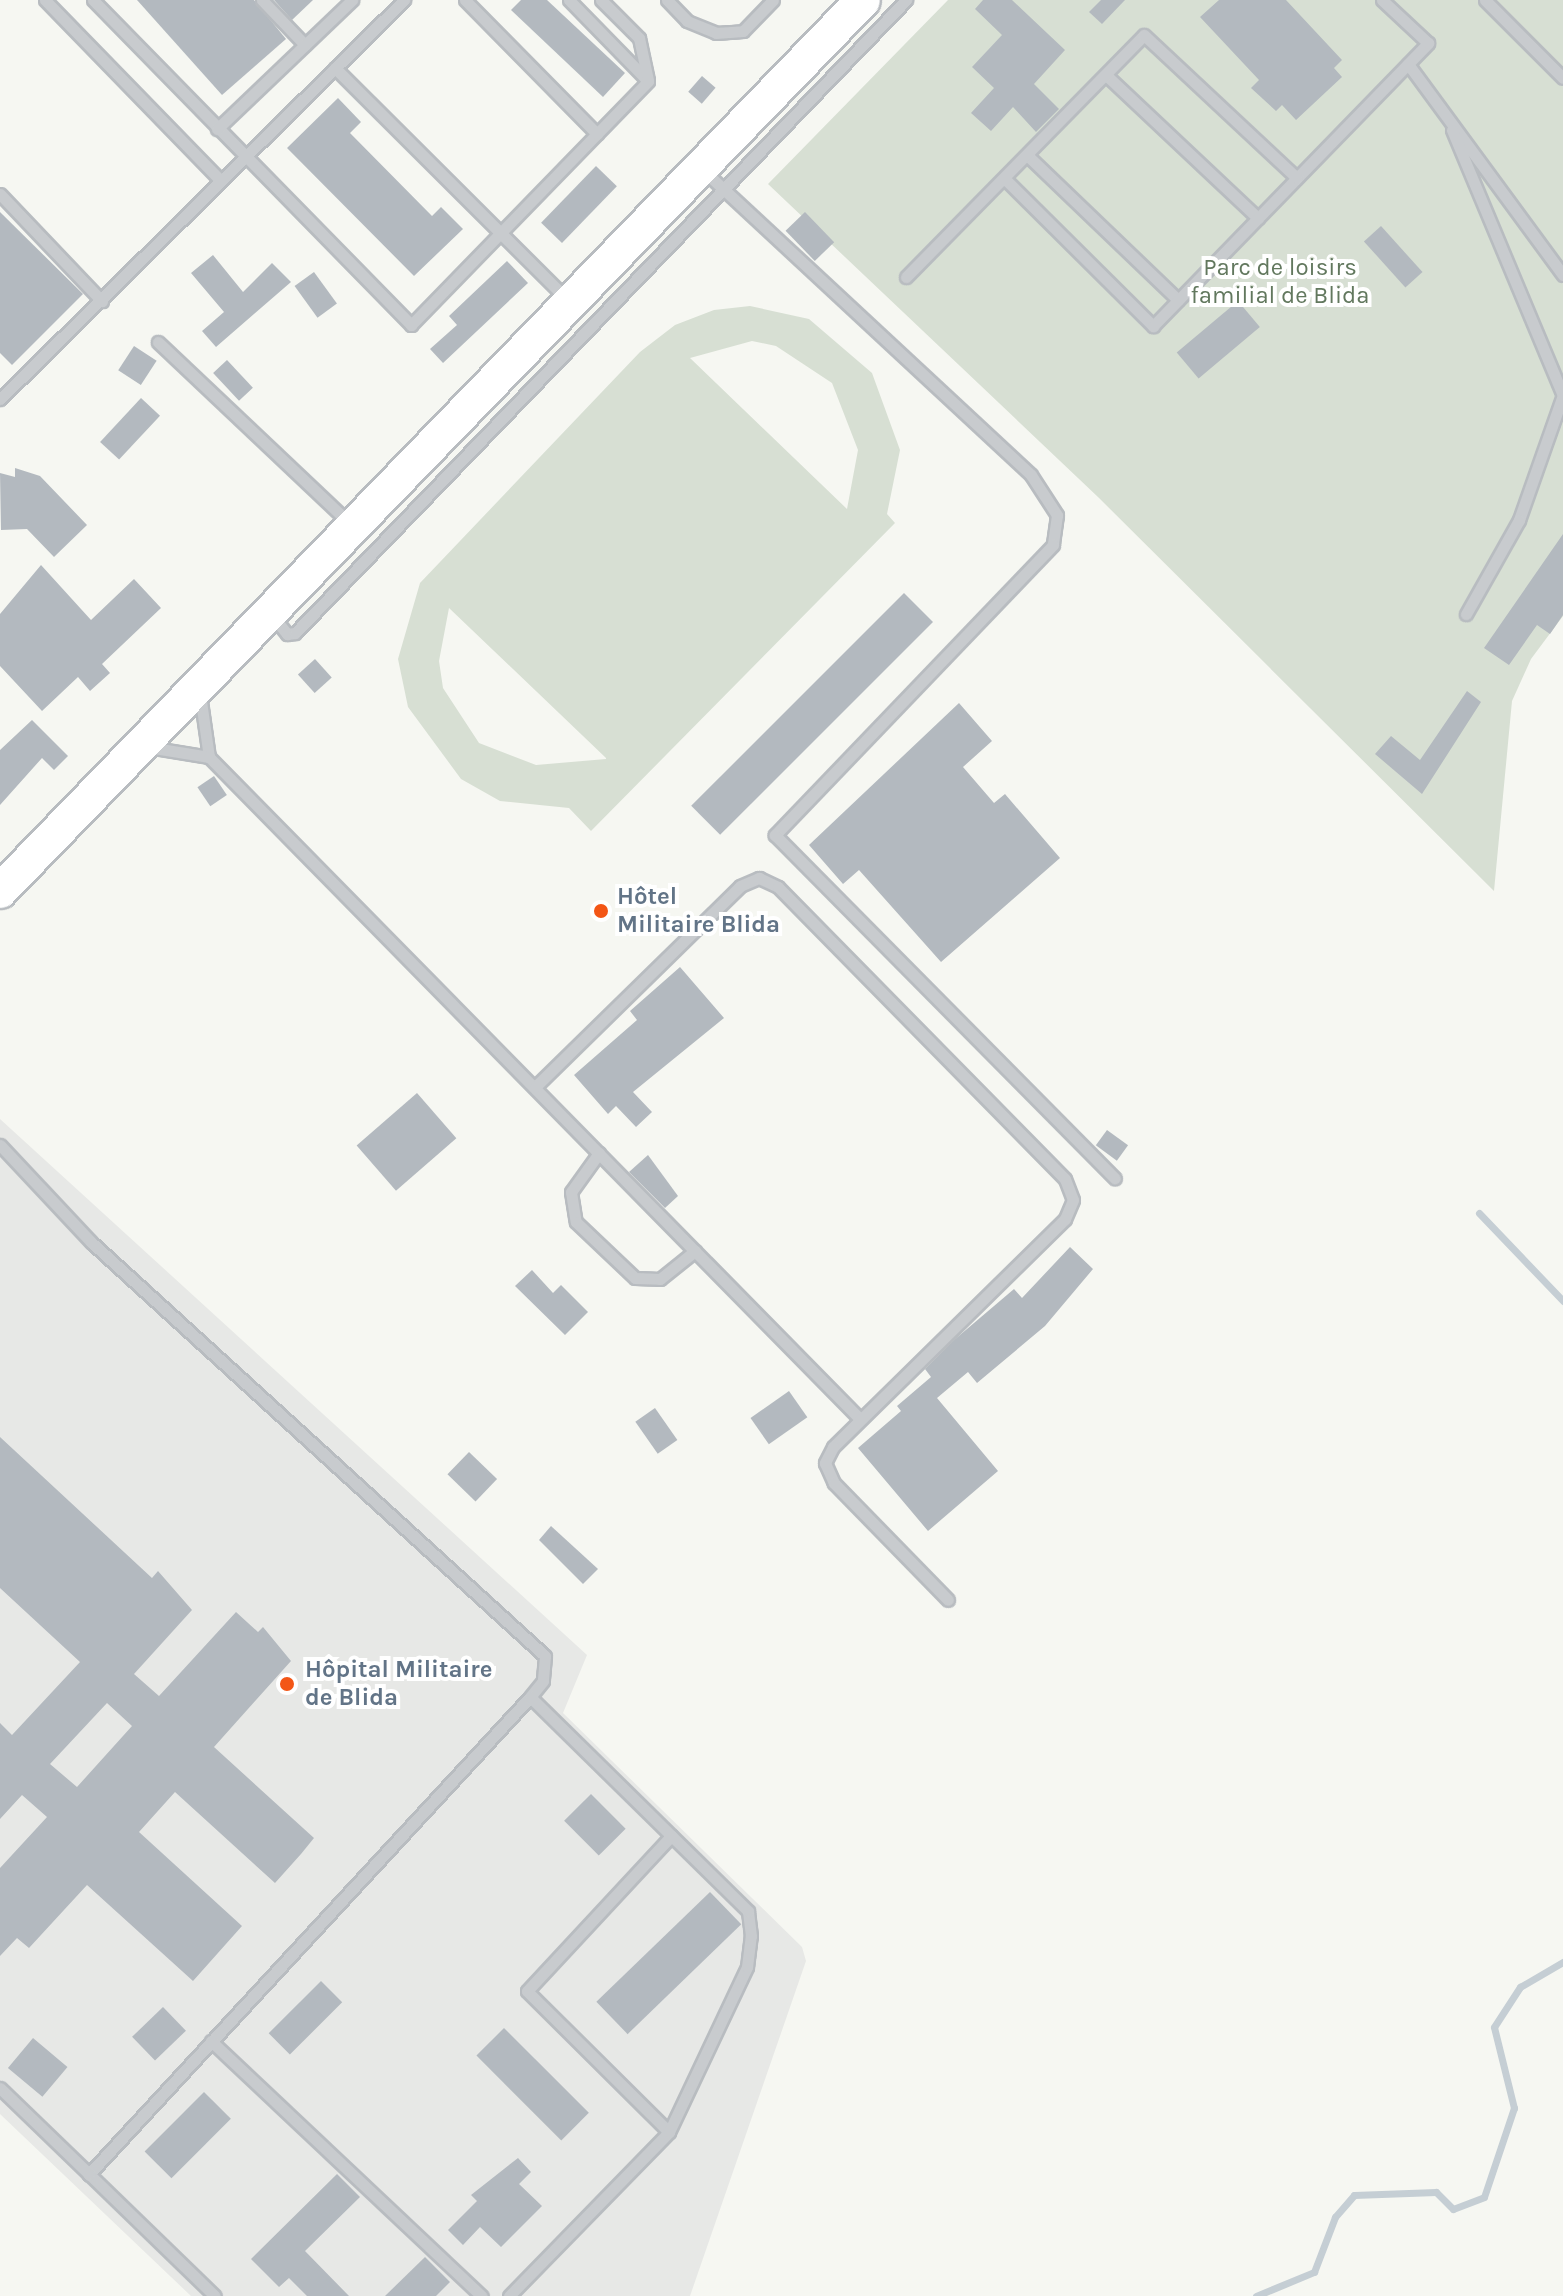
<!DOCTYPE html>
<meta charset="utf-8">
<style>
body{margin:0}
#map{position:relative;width:1563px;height:2296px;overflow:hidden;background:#f6f7f2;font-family:Karla,sans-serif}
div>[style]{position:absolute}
.built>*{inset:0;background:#e7e8e6}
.green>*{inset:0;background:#d7dfd3}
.stream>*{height:7px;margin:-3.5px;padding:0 3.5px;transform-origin:3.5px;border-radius:3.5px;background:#c5ced4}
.building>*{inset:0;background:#b3b9bf;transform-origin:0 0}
.roads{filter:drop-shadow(2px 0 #b8bcc0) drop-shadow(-2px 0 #b8bcc0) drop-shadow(0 2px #b8bcc0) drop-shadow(0 -2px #b8bcc0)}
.lane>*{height:11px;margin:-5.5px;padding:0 5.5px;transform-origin:5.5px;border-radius:5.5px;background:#c8cbce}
.primary>*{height:34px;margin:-17px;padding:0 17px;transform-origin:17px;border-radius:17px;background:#fff}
.dots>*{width:22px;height:22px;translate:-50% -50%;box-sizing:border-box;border:4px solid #fff;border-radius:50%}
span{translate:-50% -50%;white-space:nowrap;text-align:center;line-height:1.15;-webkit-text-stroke:8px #fff;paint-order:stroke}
.park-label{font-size:24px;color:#62785e}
.poi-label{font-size:24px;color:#627487;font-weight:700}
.left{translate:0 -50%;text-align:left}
</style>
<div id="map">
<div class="built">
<div style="clip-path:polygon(0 1119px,587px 1655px,563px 1713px,802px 1947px,806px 1961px,690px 2296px,191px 2296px,0 2114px)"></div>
</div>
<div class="green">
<div style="clip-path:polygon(948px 0,1563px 0,1563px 616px,1531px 659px,1512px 701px,1494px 891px,1098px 497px,768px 184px)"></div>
<div style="clip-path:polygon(evenodd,750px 306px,809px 319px,872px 373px,900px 450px,887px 514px,895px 523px,591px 831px,569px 808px,500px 801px,461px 779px,408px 707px,398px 659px,420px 583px,640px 352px,675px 325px,714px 310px,750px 306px,752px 341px,776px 346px,832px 383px,858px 450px,847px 509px,690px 358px,752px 341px,750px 306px,449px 608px,606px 758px,606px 759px,536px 765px,479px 743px,443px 688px,439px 661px,449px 608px)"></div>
</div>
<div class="stream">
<div style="left:1479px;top:1213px;width:122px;rotate:46.3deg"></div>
<div style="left:1256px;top:2296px;width:63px;rotate:-22.5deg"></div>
<div style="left:1314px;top:2272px;width:59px;rotate:-69.1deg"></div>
<div style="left:1335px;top:2217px;width:29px;rotate:-49deg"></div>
<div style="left:1354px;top:2195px;width:82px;rotate:-2.1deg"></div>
<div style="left:1436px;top:2192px;width:24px;rotate:45deg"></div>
<div style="left:1453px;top:2209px;width:33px;rotate:-21deg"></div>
<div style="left:1484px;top:2197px;width:94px;rotate:-71.4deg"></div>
<div style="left:1514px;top:2108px;width:83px;rotate:-103.9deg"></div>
<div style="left:1494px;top:2027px;width:48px;rotate:-57deg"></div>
<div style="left:1520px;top:1987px;width:50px;rotate:-30.2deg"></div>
</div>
<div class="building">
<div style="clip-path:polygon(137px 0,254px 0,286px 39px,222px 95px)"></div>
<div style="clip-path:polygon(274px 0,313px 0,292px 20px)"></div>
<div style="clip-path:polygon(521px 0,547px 0,625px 73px,603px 97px,511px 10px)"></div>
<div style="clip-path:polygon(983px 0,1012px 0,1065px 50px,1034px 84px,1059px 109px,1036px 132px,1013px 107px,991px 131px,971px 113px,994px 88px,972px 67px,1002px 35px,975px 9px)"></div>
<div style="clip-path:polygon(1101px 0,1125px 0,1102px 24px,1089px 12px)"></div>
<div style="clip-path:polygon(1219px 0,1286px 0,1342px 60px,1334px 68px,1342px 77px,1296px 120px,1282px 105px,1276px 111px,1251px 88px,1259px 80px,1200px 17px)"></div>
<div style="left:702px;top:76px;width:18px;height:21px;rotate:41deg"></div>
<div style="clip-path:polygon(338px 98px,361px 122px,350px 133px,432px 216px,441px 207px,463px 229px,414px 276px,287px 148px)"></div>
<div style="left:596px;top:166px;width:29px;height:79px;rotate:44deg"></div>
<div style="clip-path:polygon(0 212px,83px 294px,12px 365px,0 353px)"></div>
<div style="left:805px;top:212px;width:42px;height:27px;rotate:46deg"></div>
<div style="left:1381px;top:226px;width:62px;height:23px;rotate:48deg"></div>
<div style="clip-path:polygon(213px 255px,243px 292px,272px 263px,291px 282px,216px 347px,202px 331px,224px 312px,191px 273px)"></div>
<div style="clip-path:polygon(507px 261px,528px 283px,443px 363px,430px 349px,457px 325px,449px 316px)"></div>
<div style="left:314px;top:272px;width:39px;height:24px;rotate:54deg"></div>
<div style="left:1238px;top:301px;width:34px;height:80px;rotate:50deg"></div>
<div style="left:134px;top:346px;width:27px;height:29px;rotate:33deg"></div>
<div style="left:227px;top:360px;width:38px;height:19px;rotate:47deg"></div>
<div style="left:141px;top:398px;width:26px;height:60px;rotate:43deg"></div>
<div style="clip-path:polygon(15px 468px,40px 476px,87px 525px,54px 557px,27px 529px,1px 530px,0 473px,15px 477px)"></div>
<div style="clip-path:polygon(1563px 534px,1563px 615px,1550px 634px,1537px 625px,1509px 665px,1484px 648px)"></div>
<div style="clip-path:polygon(41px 565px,91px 620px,134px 579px,161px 608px,102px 664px,110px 673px,90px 691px,78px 677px,42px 711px,0 666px,0 614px)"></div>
<div style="left:904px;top:593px;width:41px;height:301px;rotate:45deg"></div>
<div style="left:315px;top:659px;width:25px;height:23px;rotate:48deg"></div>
<div style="clip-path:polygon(1467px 691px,1481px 702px,1422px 794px,1375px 754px,1391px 736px,1420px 760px)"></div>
<div style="clip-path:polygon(959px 703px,992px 741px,963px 767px,994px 803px,1005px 794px,1060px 858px,941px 962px,859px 870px,843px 884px,809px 845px)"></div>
<div style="clip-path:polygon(32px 720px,68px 756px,54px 770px,42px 758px,0 805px,0 750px)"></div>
<div style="left:214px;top:776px;width:23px;height:20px;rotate:56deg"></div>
<div style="clip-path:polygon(680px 967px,724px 1018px,633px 1092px,652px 1112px,636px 1127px,616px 1106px,608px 1114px,574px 1075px,637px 1020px,630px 1011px)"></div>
<div style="left:417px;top:1093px;width:60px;height:80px;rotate:49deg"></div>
<div style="left:1107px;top:1130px;width:26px;height:19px;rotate:36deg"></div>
<div style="clip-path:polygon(648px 1155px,678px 1196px,665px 1208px,629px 1172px)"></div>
<div style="clip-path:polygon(1070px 1247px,1093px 1269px,1045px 1326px,977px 1383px,968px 1372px,937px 1398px,998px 1471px,928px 1531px,858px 1448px,901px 1411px,897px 1406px,931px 1377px,925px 1369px,954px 1340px,1014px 1289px,1022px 1298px)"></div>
<div style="clip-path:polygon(532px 1270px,553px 1293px,561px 1285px,588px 1312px,565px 1335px,515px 1286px)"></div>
<div style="left:789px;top:1391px;width:32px;height:47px;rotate:55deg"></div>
<div style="left:655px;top:1408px;width:39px;height:24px;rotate:55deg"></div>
<div style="clip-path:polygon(evenodd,0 1437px,152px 1578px,158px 1571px,192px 1610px,134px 1674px,159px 1696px,236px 1612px,258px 1632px,263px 1627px,291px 1661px,214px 1747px,314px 1838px,301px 1854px,275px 1883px,175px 1792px,139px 1832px,242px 1926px,193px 1981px,87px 1885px,29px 1948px,17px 1938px,0 1956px,0 1868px,47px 1817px,22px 1795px,0 1819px,0 1723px,12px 1735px,80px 1662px,0 1588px,0 1437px,107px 1703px,132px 1726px,77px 1787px,50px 1764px,107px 1703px)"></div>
<div style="left:469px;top:1452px;width:39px;height:31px;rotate:44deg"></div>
<div style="clip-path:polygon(551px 1526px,598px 1569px,583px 1584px,539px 1540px)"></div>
<div style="left:591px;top:1794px;width:49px;height:38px;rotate:45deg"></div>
<div style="left:710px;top:1892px;width:45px;height:158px;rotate:46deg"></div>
<div style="left:321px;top:1981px;width:30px;height:74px;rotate:45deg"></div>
<div style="left:163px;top:2007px;width:33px;height:43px;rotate:46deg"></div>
<div style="left:504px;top:2028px;width:120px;height:39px;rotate:45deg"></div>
<div style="left:33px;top:2038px;width:45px;height:39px;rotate:40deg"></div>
<div style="left:204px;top:2092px;width:38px;height:84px;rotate:45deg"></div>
<div style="clip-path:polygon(518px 2158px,531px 2172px,519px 2184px,542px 2206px,501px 2247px,480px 2227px,463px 2245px,448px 2230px,477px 2201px,471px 2195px)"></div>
<div style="clip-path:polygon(337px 2174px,360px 2197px,305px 2251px,349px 2296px,307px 2296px,289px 2278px,279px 2287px,251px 2259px)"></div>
<div style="clip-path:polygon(425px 2257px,450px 2282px,436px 2296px,385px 2296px)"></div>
</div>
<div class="roads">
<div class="lane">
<div style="left:45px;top:0;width:251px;rotate:45.8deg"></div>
<div style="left:93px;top:0;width:455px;rotate:45.6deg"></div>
<div style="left:411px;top:325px;width:340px;rotate:-45.8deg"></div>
<div style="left:262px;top:0;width:62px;rotate:46.3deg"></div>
<div style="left:465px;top:0;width:188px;rotate:45.4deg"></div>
<div style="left:569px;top:0;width:113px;rotate:45.7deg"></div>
<div style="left:601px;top:0;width:54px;rotate:45deg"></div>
<div style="left:639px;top:38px;width:43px;rotate:77.9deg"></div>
<div style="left:667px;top:0;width:29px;rotate:46deg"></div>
<div style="left:687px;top:21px;width:31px;rotate:22deg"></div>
<div style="left:716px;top:33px;width:27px;rotate:-4deg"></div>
<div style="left:743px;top:31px;width:43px;rotate:-45.9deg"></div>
<div style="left:1485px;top:0;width:110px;rotate:45deg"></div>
<div style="left:1408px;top:64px;width:262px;rotate:53.7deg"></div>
<div style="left:335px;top:68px;width:317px;rotate:44.9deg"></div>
<div style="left:1106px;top:75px;width:209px;rotate:43.3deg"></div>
<div style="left:217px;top:129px;width:187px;rotate:-43.7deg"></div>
<div style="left:1452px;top:130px;width:287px;rotate:67.3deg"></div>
<div style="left:1563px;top:395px;width:133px;rotate:109.4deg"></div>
<div style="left:1519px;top:520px;width:108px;rotate:119.4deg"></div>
<div style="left:1028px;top:156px;width:208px;rotate:43.8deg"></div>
<div style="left:704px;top:171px;width:446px;rotate:42.9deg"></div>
<div style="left:1031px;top:475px;width:48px;rotate:57deg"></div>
<div style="left:1057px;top:515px;width:30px;rotate:98deg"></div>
<div style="left:1053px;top:545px;width:402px;rotate:133.8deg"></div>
<div style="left:775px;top:835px;width:483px;rotate:45.3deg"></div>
<div style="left:1005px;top:179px;width:209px;rotate:44.8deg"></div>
<div style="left:1153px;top:326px;width:395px;rotate:-45.8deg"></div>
<div style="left:1428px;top:43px;width:63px;rotate:-136.9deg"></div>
<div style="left:0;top:194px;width:148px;rotate:46.4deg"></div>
<div style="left:906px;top:277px;width:339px;rotate:-45.5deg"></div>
<div style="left:1144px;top:35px;width:209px;rotate:43.1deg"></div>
<div style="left:158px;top:342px;width:255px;rotate:43.4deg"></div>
<div style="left:0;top:399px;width:568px;rotate:-44.64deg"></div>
<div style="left:271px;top:614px;width:26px;rotate:51deg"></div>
<div style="left:287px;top:634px;width:8px;rotate:-7deg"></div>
<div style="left:295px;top:633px;width:880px;rotate:-46.01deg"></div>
<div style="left:200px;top:694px;width:64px;rotate:81.9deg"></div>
<div style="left:148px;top:747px;width:62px;rotate:9.3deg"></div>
<div style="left:209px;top:757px;width:928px;rotate:45.48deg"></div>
<div style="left:535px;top:1087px;width:287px;rotate:-44.4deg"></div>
<div style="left:740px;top:886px;width:21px;rotate:-23deg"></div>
<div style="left:759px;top:878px;width:21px;rotate:25deg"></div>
<div style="left:778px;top:887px;width:409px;rotate:45.5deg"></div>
<div style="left:1065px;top:1179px;width:22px;rotate:69deg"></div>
<div style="left:1073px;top:1200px;width:21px;rotate:113deg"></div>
<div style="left:1065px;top:1219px;width:325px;rotate:135.5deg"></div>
<div style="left:833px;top:1447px;width:18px;rotate:117deg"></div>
<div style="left:825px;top:1463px;width:22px;rotate:66deg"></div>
<div style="left:834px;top:1483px;width:163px;rotate:45.7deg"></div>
<div style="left:0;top:1145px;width:133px;rotate:46.8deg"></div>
<div style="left:91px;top:1242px;width:614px;rotate:42.36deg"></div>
<div style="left:545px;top:1656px;width:25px;rotate:95deg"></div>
<div style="left:543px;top:1681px;width:21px;rotate:129deg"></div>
<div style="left:530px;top:1697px;width:650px;rotate:132.75deg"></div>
<div style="left:89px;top:2174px;width:175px;rotate:44.1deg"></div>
<div style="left:599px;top:1153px;width:48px;rotate:125.7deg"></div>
<div style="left:571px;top:1192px;width:30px;rotate:81deg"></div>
<div style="left:576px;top:1222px;width:81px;rotate:43.5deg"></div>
<div style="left:635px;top:1278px;width:25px;rotate:2deg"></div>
<div style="left:660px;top:1279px;width:45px;rotate:-38.7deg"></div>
<div style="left:211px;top:2041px;width:372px;rotate:43.3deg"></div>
<div style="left:0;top:2088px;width:124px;rotate:44deg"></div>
<div style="left:669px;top:2132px;width:200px;rotate:-135.2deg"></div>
<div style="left:527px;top:1991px;width:212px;rotate:-47.1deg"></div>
<div style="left:509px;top:2296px;width:229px;rotate:-45.7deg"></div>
<div style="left:669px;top:2132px;width:183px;rotate:-64.7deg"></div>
<div style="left:747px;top:1967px;width:31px;rotate:-83deg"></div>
<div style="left:751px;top:1936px;width:25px;rotate:-97deg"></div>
<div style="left:748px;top:1911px;width:305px;rotate:-135.5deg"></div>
</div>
<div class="primary">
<div style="left:0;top:891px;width:1240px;rotate:-45.91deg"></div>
</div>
</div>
<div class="dots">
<div style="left:601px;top:911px;background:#f35616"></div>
<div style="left:287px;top:1684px;background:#f35616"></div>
</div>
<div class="park-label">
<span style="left:1280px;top:282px">Parc de loisirs<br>familial de Blida</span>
</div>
<div class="poi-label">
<span class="left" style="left:617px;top:911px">Hôtel<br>Militaire Blida</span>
<span class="left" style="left:305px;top:1684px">Hôpital Militaire<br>de Blida</span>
</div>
</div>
